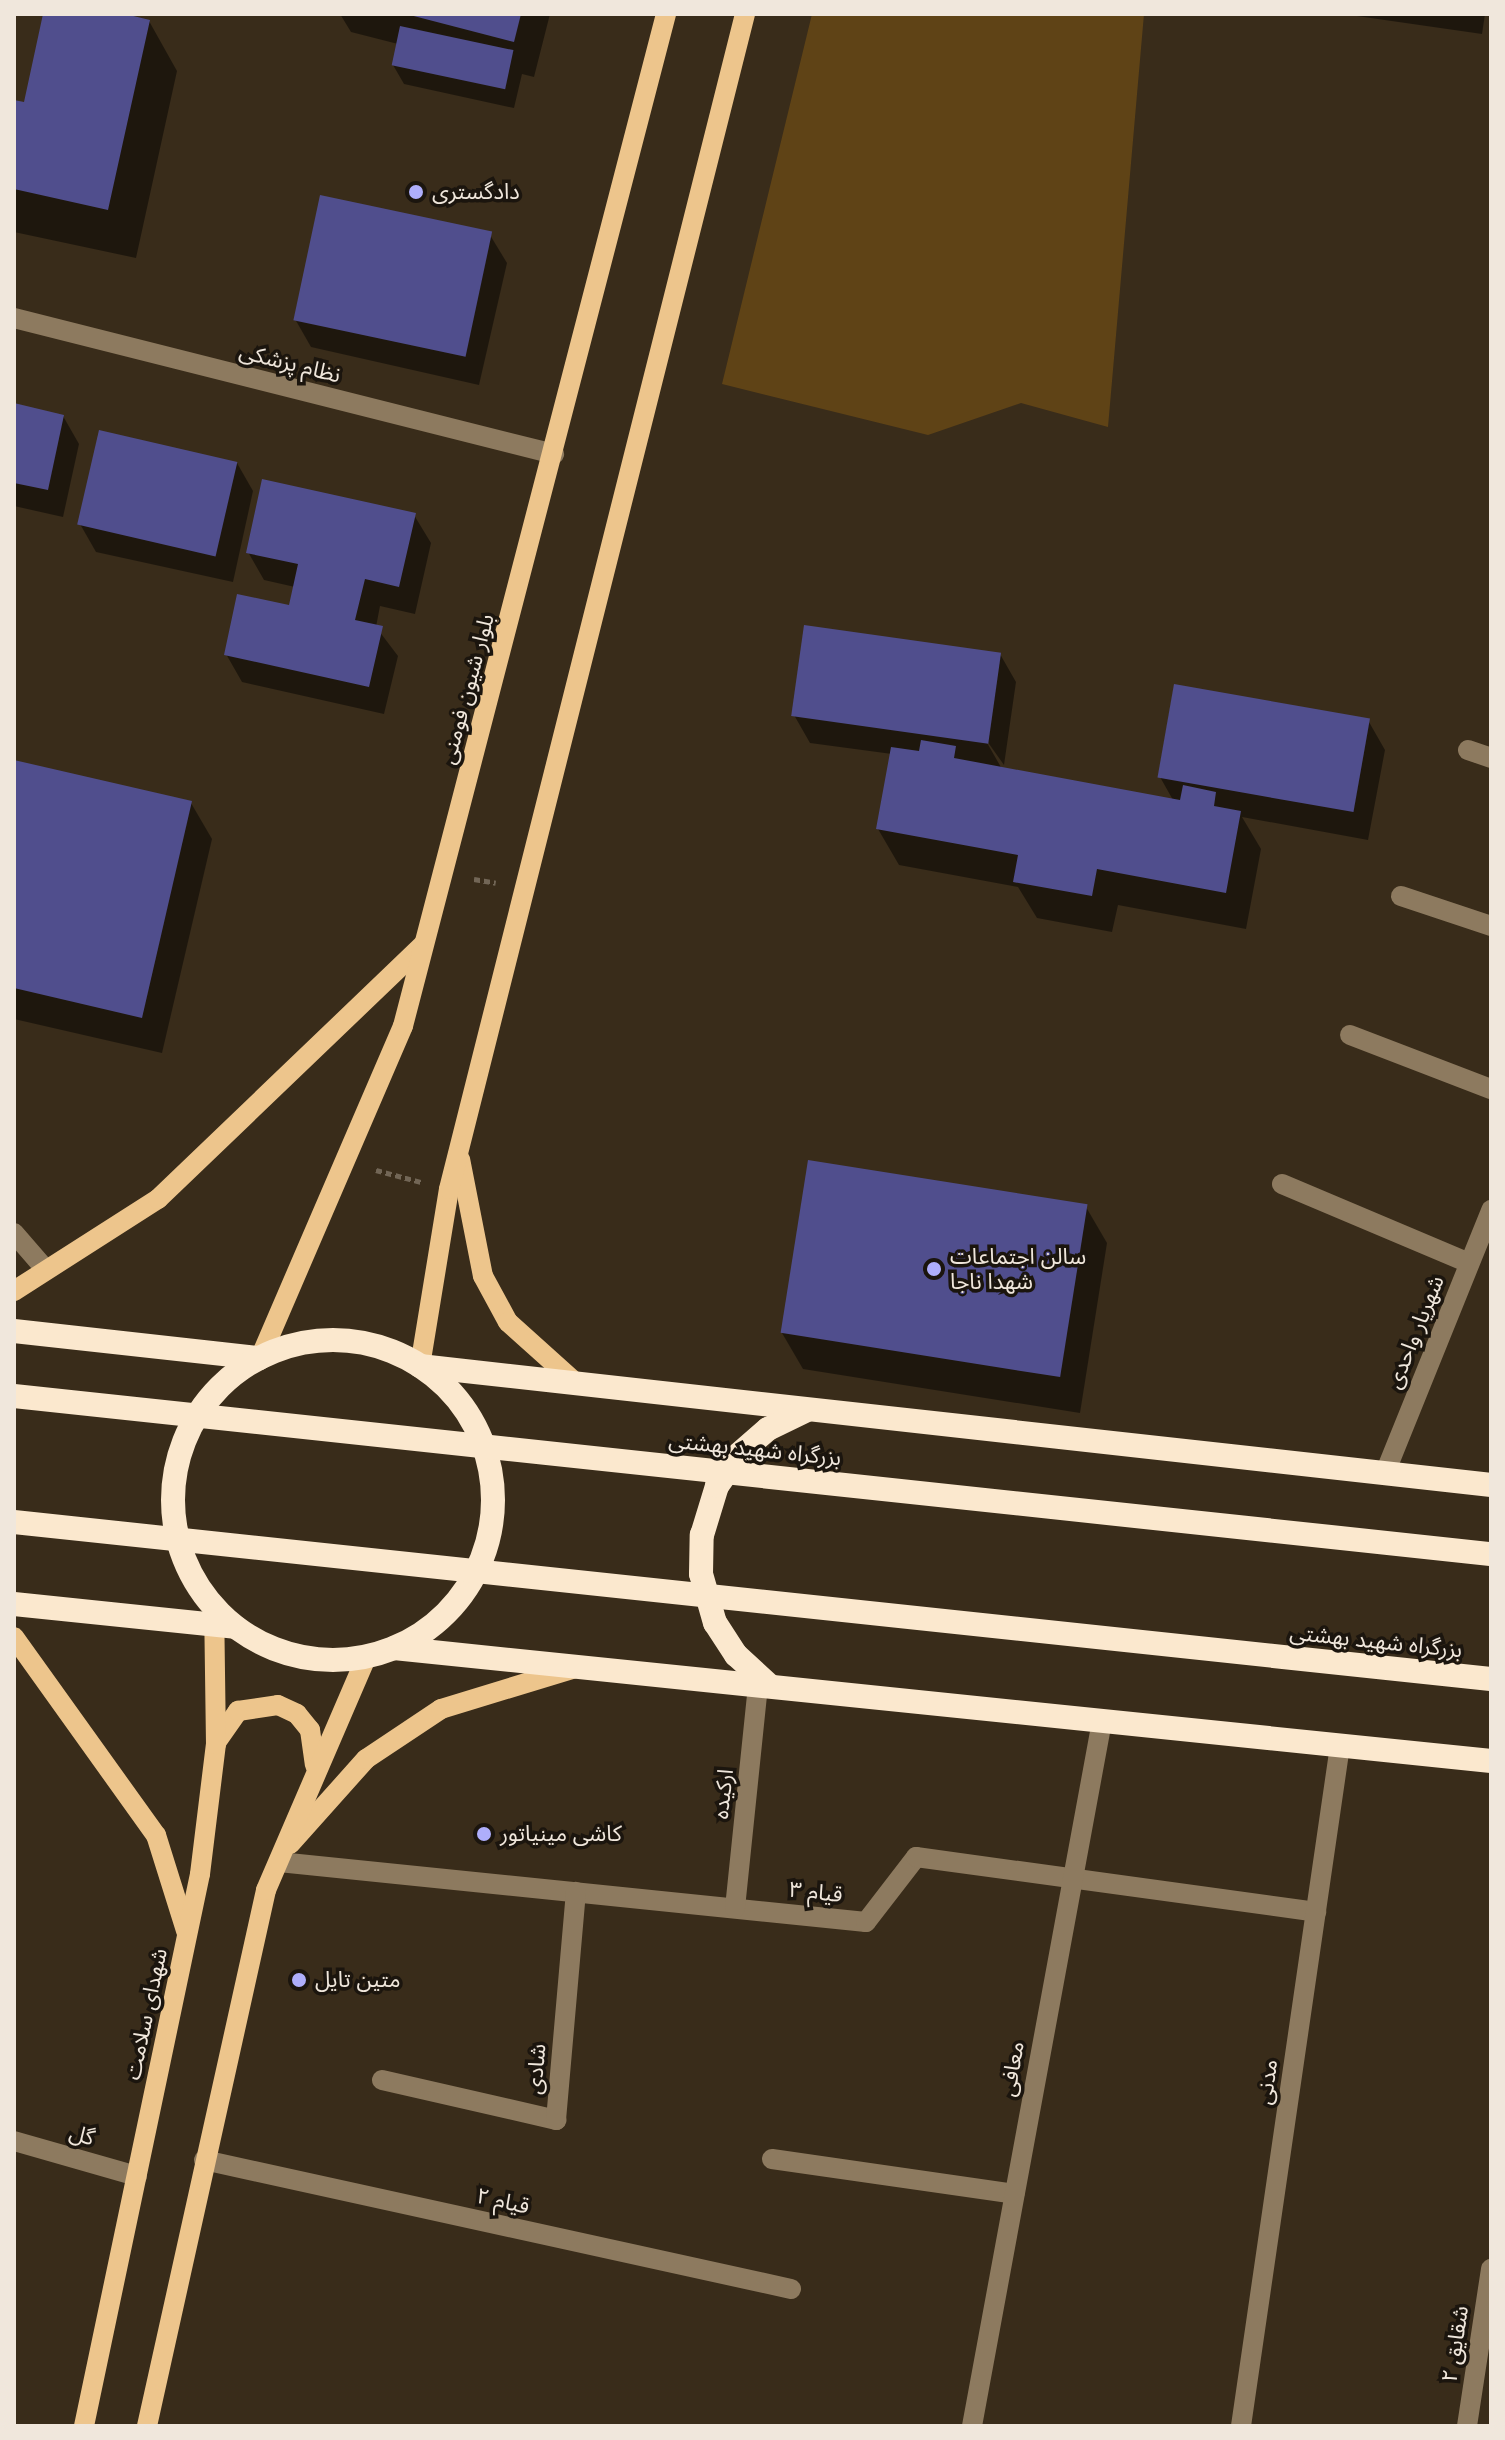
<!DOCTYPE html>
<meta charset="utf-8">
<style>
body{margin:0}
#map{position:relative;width:1505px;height:2440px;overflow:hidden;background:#392c1a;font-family:"PT Sans","Noto Sans Arabic",sans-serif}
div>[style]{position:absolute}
.green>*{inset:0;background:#5f4316}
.shadow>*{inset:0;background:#0007}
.building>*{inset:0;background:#504e8d;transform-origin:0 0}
.path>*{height:5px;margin-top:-2.5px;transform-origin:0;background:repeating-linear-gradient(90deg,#726656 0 6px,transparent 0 10px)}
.minor>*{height:20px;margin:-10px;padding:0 10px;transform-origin:10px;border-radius:10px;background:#8d7a5f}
.major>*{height:20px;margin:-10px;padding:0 10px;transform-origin:10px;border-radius:10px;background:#edc58c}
.highway>*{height:24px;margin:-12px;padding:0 12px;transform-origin:12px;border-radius:12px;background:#fbe8ce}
.highway>.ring{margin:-12px;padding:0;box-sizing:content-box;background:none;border:24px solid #fbe8ce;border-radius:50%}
.highway-bridge>*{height:24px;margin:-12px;padding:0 12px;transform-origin:12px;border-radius:12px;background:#fbe8ce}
.dots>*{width:22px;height:22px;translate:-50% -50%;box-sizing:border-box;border:4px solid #1b150e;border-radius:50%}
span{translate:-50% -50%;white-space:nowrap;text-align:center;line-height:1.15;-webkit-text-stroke:7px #1b150e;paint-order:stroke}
.poi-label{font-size:22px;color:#f0e7dc}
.left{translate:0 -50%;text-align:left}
.street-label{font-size:22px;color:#f0e7dc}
.frame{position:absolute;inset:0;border:16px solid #f0e7dc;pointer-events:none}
</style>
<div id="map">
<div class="green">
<div style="clip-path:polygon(812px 14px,1144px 14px,1108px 427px,1021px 403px,928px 435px,722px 384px)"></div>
</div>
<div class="shadow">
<div style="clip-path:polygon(45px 14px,115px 14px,149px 21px,177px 71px,136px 258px,14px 232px,14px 102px,26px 104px)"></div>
<div style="clip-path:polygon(340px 14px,550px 14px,534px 77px,522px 74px,514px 108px,404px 84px,393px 65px,398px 44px,351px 32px)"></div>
<div style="clip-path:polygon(1343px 14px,1485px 14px,1482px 34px)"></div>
<div style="clip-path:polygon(490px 235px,507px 263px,479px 385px,311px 347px,295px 319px)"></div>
<div style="clip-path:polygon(14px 405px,63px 416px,79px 444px,63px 517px,14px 506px)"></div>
<div style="clip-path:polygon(237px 463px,253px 491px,233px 582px,96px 552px,80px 524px)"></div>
<div style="clip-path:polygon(414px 515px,431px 543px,415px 614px,380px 606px,376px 627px,398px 656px,384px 714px,242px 682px,226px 654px,290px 607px,295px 587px,264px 580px,248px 552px)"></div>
<div style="clip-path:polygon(1000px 654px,1016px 682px,1004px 765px,982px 734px,1002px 769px,1173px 800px,1160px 777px,1369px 722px,1385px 750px,1368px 840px,1242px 817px,1261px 849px,1246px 929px,1118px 905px,1112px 932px,1037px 918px,1018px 887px,899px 865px,878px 829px,892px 754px,810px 743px,794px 715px)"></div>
<div style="clip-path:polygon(14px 762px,191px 803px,212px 839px,162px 1053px,14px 1019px)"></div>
<div style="clip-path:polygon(1086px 1207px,1107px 1243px,1080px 1413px,803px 1369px,782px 1333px)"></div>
</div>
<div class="building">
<div style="clip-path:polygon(43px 14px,125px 14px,150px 20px,108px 210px,14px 189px,14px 100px,24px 102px)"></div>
<div style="clip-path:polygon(406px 14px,521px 14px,514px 42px)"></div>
<div style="left:400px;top:26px;width:116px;height:40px;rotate:12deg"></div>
<div style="left:320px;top:195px;width:176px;height:128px;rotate:12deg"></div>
<div style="clip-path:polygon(14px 403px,64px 415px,48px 490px,14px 483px)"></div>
<div style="left:99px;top:430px;width:142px;height:97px;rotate:13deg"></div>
<div style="clip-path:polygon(262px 479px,416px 513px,399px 587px,365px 579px,355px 620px,383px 626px,369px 687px,224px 655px,237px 594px,289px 605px,298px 564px,246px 553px)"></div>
<div style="left:804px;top:625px;width:199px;height:92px;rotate:8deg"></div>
<div style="left:1174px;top:684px;width:199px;height:95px;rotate:10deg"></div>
<div style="clip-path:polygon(921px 740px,956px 746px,954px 758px,1180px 800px,1183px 785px,1216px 792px,1214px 806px,1241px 811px,1226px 893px,1097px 869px,1092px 896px,1013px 882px,1018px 855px,876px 829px,891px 747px,919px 751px)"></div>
<div style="clip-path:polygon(14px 760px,192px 801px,142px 1018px,14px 988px)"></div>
<div style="left:808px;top:1160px;width:283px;height:175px;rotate:9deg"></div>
</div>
<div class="path">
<div style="left:474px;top:879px;width:22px;rotate:10deg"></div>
<div style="left:376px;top:1170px;width:47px;rotate:14.9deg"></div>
</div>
<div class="minor">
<div style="left:14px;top:318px;width:557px;rotate:14.14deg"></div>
<div style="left:1468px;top:750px;width:24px;rotate:19deg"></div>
<div style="left:1401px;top:896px;width:95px;rotate:18.4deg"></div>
<div style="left:1350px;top:1035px;width:151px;rotate:21deg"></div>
<div style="left:1282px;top:1184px;width:203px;rotate:22.9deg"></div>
<div style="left:14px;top:1233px;width:49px;rotate:49.1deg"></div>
<div style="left:1385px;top:1473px;width:284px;rotate:-68deg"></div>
<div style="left:279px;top:1862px;width:590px;rotate:5.84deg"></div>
<div style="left:866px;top:1922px;width:82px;rotate:-52.4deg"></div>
<div style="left:916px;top:1857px;width:404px;rotate:7.8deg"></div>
<div style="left:735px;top:1908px;width:224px;rotate:-84.1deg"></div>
<div style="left:382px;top:2080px;width:179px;rotate:12.9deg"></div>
<div style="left:556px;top:2120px;width:229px;rotate:-85deg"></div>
<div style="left:14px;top:2141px;width:128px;rotate:15.9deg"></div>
<div style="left:772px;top:2159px;width:245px;rotate:8.2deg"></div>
<div style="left:204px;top:2160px;width:601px;rotate:12.39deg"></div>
<div style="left:972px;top:2426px;width:717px;rotate:-79.55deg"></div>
<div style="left:1241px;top:2426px;width:687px;rotate:-81.72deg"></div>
<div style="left:1467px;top:2426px;width:159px;rotate:-81.3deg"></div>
</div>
<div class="major">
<div style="left:460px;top:1159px;width:119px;rotate:78.9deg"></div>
<div style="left:483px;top:1276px;width:52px;rotate:61.5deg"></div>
<div style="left:508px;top:1322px;width:93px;rotate:41.9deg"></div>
<div style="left:14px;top:1291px;width:171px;rotate:-32.6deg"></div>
<div style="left:158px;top:1199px;width:368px;rotate:-43.8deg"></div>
<div style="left:260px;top:1358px;width:361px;rotate:-66.7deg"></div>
<div style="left:403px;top:1026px;width:1046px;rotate:-75.43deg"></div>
<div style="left:420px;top:1366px;width:179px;rotate:-80.7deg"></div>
<div style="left:449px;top:1189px;width:1212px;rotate:-75.86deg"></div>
<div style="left:14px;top:1637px;width:244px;rotate:54.4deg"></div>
<div style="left:156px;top:1835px;width:101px;rotate:72.6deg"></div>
<div style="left:217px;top:1741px;width:37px;rotate:-55deg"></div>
<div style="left:238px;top:1711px;width:40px;rotate:-8.5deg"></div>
<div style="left:278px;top:1705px;width:21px;rotate:25deg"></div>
<div style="left:297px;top:1714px;width:21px;rotate:51deg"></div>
<div style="left:310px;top:1730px;width:35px;rotate:82deg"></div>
<div style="left:290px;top:1844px;width:114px;rotate:-48.2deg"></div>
<div style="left:366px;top:1759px;width:90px;rotate:-33.7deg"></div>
<div style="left:441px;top:1709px;width:140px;rotate:-17deg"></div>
<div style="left:84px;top:2426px;width:564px;rotate:-78.13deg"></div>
<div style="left:200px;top:1874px;width:131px;rotate:-83deg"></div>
<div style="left:216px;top:1744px;width:136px;rotate:-90.8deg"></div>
<div style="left:147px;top:2426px;width:549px;rotate:-77.48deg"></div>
<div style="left:266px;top:1890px;width:255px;rotate:-66.7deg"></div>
</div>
<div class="highway">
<div style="left:14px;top:1331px;width:247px;rotate:6.3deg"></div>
<div class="ring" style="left:173px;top:1340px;width:296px;height:296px"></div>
<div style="left:420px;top:1366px;width:1078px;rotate:6.34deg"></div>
<div style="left:14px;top:1604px;width:222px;rotate:5.9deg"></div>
<div style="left:394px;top:1648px;width:1103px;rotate:5.88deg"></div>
<div style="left:770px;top:1686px;width:46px;rotate:-137.6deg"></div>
<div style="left:736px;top:1655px;width:38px;rotate:-123deg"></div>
<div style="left:715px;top:1623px;width:51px;rotate:-105.9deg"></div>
<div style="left:701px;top:1574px;width:39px;rotate:-89deg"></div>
<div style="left:702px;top:1535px;width:51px;rotate:-73deg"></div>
<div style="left:717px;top:1486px;width:39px;rotate:-55deg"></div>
<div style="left:739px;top:1454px;width:38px;rotate:-41deg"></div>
<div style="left:768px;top:1429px;width:43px;rotate:-26deg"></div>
</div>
<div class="highway-bridge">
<div style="left:14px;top:1396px;width:1485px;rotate:6.11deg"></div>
<div style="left:14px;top:1522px;width:1485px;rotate:6.07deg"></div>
</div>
<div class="dots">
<div style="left:416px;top:192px;background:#aeaefb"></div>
<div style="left:934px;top:1269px;background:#aeaefb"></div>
<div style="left:484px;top:1834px;background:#aeaefb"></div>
<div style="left:299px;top:1980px;background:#aeaefb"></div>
</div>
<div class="poi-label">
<span class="left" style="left:432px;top:192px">دادگستری</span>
<span class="left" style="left:950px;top:1269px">سالن اجتماعات<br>شهدا ناجا</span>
<span class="left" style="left:500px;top:1834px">کاشی مینیاتور</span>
<span class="left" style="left:315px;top:1980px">متین تایل</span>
</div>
<div class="street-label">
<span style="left:290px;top:363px;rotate:14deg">نظام پزشکی</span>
<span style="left:467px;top:689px;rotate:-75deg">بلوار شیون فومنی</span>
<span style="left:1415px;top:1332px;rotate:-68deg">شهریار واحدی</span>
<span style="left:755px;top:1449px;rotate:6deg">بزرگراه شهید بهشتی</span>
<span style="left:1376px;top:1641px;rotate:6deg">بزرگراه شهید بهشتی</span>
<span style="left:723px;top:1794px;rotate:-84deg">ارکیده</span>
<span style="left:816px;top:1892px;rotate:6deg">قیام ۳</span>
<span style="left:146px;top:2014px;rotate:-78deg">شهدای سلامت</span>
<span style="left:536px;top:2069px;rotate:-85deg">شادی</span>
<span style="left:1012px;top:2069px;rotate:-80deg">معافی</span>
<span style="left:1267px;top:2082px;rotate:-82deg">مدنی</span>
<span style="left:82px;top:2135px;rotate:16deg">گل</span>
<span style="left:503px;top:2201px;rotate:12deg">قیام ۲</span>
<span style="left:1455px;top:2344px;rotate:-81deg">شقایق ۲</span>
</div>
<div class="frame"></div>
</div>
